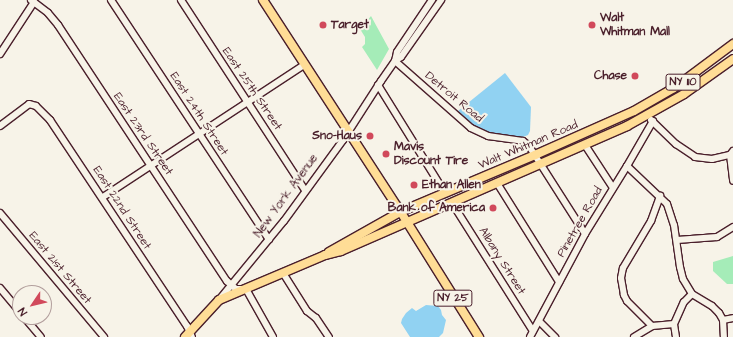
<!DOCTYPE html>
<style>
body{margin:0}
#map{position:relative;width:733px;height:337px;overflow:hidden;background:#f7f3e8;font-family:"Architects Daughter",sans-serif}
div>[style]{position:absolute}
.green>*{inset:0;background:#a5ecb8}
.water>*{inset:0;background:#91d2f2}
.roads{filter:drop-shadow(1px 0 #4a1f2b) drop-shadow(-1px 0 #4a1f2b) drop-shadow(0 1px #4a1f2b) drop-shadow(0 -1px #4a1f2b)}
.minor>*{height:6px;margin:-3px;padding:0 3px;transform-origin:3px;border-radius:3px;background:#f7f3e8}
.major>*{height:8px;margin:-4px;padding:0 4px;transform-origin:4px;border-radius:4px;background:#ffdd96}
.dots>*{width:11px;height:11px;translate:-50% -50%;box-sizing:border-box;border:2px solid #f7f3e8;border-radius:50%}
span{translate:-50% -50%;white-space:nowrap;text-align:center;line-height:1.15;-webkit-text-stroke:4px #f7f3e8;paint-order:stroke}
.shield-label span{padding:1px 3px;background:#f7f3e8;border:1px solid;border-radius:3px;-webkit-text-stroke-width:0}
.shield-label{font-size:11px;color:#4a1f2b;font-weight:700}
.poi-label{font-size:12px;color:#4a1f2b;font-weight:700}
.left{translate:0 -50%;text-align:left}
.right{translate:-100% -50%;text-align:right}
.street-label{font-size:12px;color:#4a1f2b}
.north{position:absolute;left:12px;top:285px;width:40px;height:40px;box-sizing:border-box;background:#f7f3e8;border:1px solid #b29e9c;border-radius:50%;rotate:235deg;font-size:11px;font-weight:700;line-height:16px;text-align:center;color:#4a1f2b}
.north::after{content:'';display:block;margin:auto;width:14px;height:18px;background:#d1495b;clip-path:polygon(50% 0,100% 100%,50% 72%,0 100%)}
</style>
<div id="map">
<div class="green">
<div style="clip-path:polygon(371px 16px,389px 49px,377px 70px,362px 47px,365px 44px,365px 37px,360px 29px)"></div>
<div style="clip-path:polygon(733px 256px,733px 284px,727px 284px,713px 271px,713px 262px)"></div>
</div>
<div class="water">
<div style="clip-path:polygon(505px 73px,531px 107px,530px 131px,528px 135px,523px 137px,489px 134px,473px 127px,458px 111px)"></div>
<div style="clip-path:polygon(426px 305px,438px 306px,441px 310px,442px 315px,446px 320px,443px 333px,439px 337px,410px 337px,401px 323px,402px 319px,406px 313px,412px 308px,416px 311px)"></div>
</div>
<div class="roads">
<div class="minor">
<div style="left:31px;top:0;width:21px;rotate:37deg"></div>
<div style="left:48px;top:13px;width:16px;rotate:50deg"></div>
<div style="left:58px;top:25px;width:307px;rotate:56.6deg"></div>
<div style="left:227px;top:281px;width:12px;rotate:42deg"></div>
<div style="left:236px;top:289px;width:10px"></div>
<div style="left:246px;top:289px;width:55px;rotate:60.6deg"></div>
<div style="left:111px;top:0;width:287px;rotate:56.6deg"></div>
<div style="left:181px;top:0;width:227px;rotate:56.9deg"></div>
<div style="left:0;top:54px;width:62px;rotate:-56.8deg"></div>
<div style="left:395px;top:61px;width:101px;rotate:41.4deg"></div>
<div style="left:471px;top:128px;width:19px;rotate:25deg"></div>
<div style="left:488px;top:136px;width:35px;rotate:8deg"></div>
<div style="left:523px;top:141px;width:8px;rotate:40deg"></div>
<div style="left:529px;top:146px;width:104px;rotate:57.5deg"></div>
<div style="left:395px;top:61px;width:9px;rotate:-77deg"></div>
<div style="left:397px;top:52px;width:63px;rotate:-56.1deg"></div>
<div style="left:378px;top:85px;width:127px;rotate:58.2deg"></div>
<div style="left:651px;top:120px;width:35px;rotate:44deg"></div>
<div style="left:676px;top:144px;width:23px;rotate:34deg"></div>
<div style="left:695px;top:157px;width:17px;rotate:7deg"></div>
<div style="left:712px;top:159px;width:18px;rotate:-13deg"></div>
<div style="left:730px;top:155px;width:5px;rotate:-53deg"></div>
<div style="left:0;top:126px;width:36px;rotate:-37deg"></div>
<div style="left:29px;top:104px;width:7px;rotate:16deg"></div>
<div style="left:36px;top:106px;width:20px;rotate:45deg"></div>
<div style="left:50px;top:120px;width:247px;rotate:56.4deg"></div>
<div style="left:187px;top:326px;width:12px;rotate:66deg"></div>
<div style="left:585px;top:145px;width:51px;rotate:56.9deg"></div>
<div style="left:730px;top:155px;width:26px;rotate:83deg"></div>
<div style="left:627px;top:166px;width:55px;rotate:43.5deg"></div>
<div style="left:667px;top:204px;width:22px;rotate:72deg"></div>
<div style="left:674px;top:225px;width:42px;rotate:81.9deg"></div>
<div style="left:680px;top:267px;width:12px;rotate:76deg"></div>
<div style="left:683px;top:279px;width:17px;rotate:59deg"></div>
<div style="left:692px;top:294px;width:23px;rotate:31deg"></div>
<div style="left:712px;top:306px;width:10px;rotate:45deg"></div>
<div style="left:719px;top:313px;width:8px;rotate:60deg"></div>
<div style="left:723px;top:320px;width:17px;rotate:87deg"></div>
<div style="left:497px;top:183px;width:117px;rotate:57.9deg"></div>
<div style="left:103px;top:197px;width:240px;rotate:-33.3deg"></div>
<div style="left:452px;top:203px;width:151px;rotate:57.7deg"></div>
<div style="left:0;top:213px;width:162px;rotate:50deg"></div>
<div style="left:677px;top:240px;width:40px;rotate:-4.3deg"></div>
<div style="left:717px;top:237px;width:19px;rotate:-32deg"></div>
<div style="left:283px;top:273px;width:45px;rotate:57.7deg"></div>
<div style="left:307px;top:311px;width:11px;rotate:38deg"></div>
<div style="left:316px;top:318px;width:23px;rotate:56deg"></div>
<div style="left:0;top:288px;width:31px;rotate:50deg"></div>
<div style="left:219px;top:300px;width:102px;rotate:-50.6deg"></div>
<div style="left:284px;top:221px;width:100px;rotate:-53.9deg"></div>
<div style="left:343px;top:140px;width:70px;rotate:-57.2deg"></div>
<div style="left:381px;top:81px;width:24px;rotate:-55deg"></div>
<div style="left:395px;top:61px;width:7px;rotate:-34deg"></div>
<div style="left:401px;top:57px;width:70px;rotate:-54.9deg"></div>
<div style="left:24px;top:317px;width:26px;rotate:50deg"></div>
<div style="left:723px;top:320px;width:10px;rotate:-11deg"></div>
<div style="left:539px;top:321px;width:23px;rotate:45deg"></div>
<div style="left:652px;top:326px;width:35px;rotate:-135deg"></div>
<div style="left:627px;top:301px;width:7px;rotate:-117deg"></div>
<div style="left:624px;top:295px;width:17px;rotate:-100deg"></div>
<div style="left:621px;top:278px;width:10px;rotate:-79deg"></div>
<div style="left:623px;top:268px;width:55px;rotate:-59.2deg"></div>
<div style="left:651px;top:221px;width:27px;rotate:-70deg"></div>
<div style="left:530px;top:337px;width:117px;rotate:-61.9deg"></div>
<div style="left:585px;top:234px;width:80px;rotate:-58.3deg"></div>
<div style="left:627px;top:166px;width:52px;rotate:-60deg"></div>
<div style="left:634px;top:337px;width:21px;rotate:-31deg"></div>
<div style="left:652px;top:326px;width:22px;rotate:-5deg"></div>
<div style="left:676px;top:337px;width:13px;rotate:-99deg"></div>
<div style="left:674px;top:324px;width:24px;rotate:-66deg"></div>
<div style="left:684px;top:302px;width:11px;rotate:-45deg"></div>
</div>
<div class="major">
<div style="left:263px;top:0;width:246px;rotate:57deg"></div>
<div style="left:397px;top:206px;width:155px;rotate:58deg"></div>
<div style="left:329px;top:252px;width:81px;rotate:-29.4deg"></div>
<div style="left:400px;top:212px;width:147px;rotate:-22.9deg"></div>
<div style="left:535px;top:155px;width:108px;rotate:-24deg"></div>
<div style="left:634px;top:111px;width:46px;rotate:-29.9deg"></div>
<div style="left:674px;top:88px;width:74px;rotate:-36.7deg"></div>
<div style="left:185px;top:337px;width:50px;rotate:-47.4deg"></div>
<div style="left:219px;top:300px;width:115px;rotate:-23deg"></div>
<div style="left:325px;top:255px;width:16px;rotate:-14deg"></div>
<div style="left:341px;top:251px;width:312px;rotate:-23.6deg"></div>
<div style="left:627px;top:126px;width:65px;rotate:-29.3deg"></div>
<div style="left:684px;top:94px;width:60px;rotate:-35.5deg"></div>
</div>
</div>
<div class="dots">
<div style="left:323px;top:25px;background:#d1495b"></div>
<div style="left:592px;top:25px;background:#d1495b"></div>
<div style="left:635px;top:76px;background:#d1495b"></div>
<div style="left:370px;top:136px;background:#d1495b"></div>
<div style="left:386px;top:154px;background:#d1495b"></div>
<div style="left:414px;top:185px;background:#d1495b"></div>
<div style="left:493px;top:208px;background:#d1495b"></div>
</div>
<div class="shield-label">
<span style="left:683px;top:82px">NY 110</span>
<span style="left:453px;top:298px">NY 25</span>
</div>
<div class="poi-label">
<span class="left" style="left:600px;top:25px">Walt<br>Whitman Mall</span>
<span class="left" style="left:331px;top:25px">Target</span>
<span class="right" style="left:627px;top:76px">Chase</span>
<span class="right" style="left:362px;top:136px">Sno-Haus</span>
<span class="left" style="left:394px;top:154px">Mavis<br>Discount Tire</span>
<span class="left" style="left:422px;top:185px">Ethan Allen</span>
<span class="right" style="left:485px;top:208px">Bank of America</span>
</div>
<div class="street-label">
<span style="left:252px;top:89px;rotate:56deg">East 25th Street</span>
<span style="left:454px;top:97px;rotate:40deg">Detroit Road</span>
<span style="left:199px;top:114px;rotate:57deg">East 24th Street</span>
<span style="left:143px;top:134px;rotate:56deg">East 23rd Street</span>
<span style="left:528px;top:145px;rotate:-23deg">Walt Whitman Road</span>
<span style="left:286px;top:196px;rotate:-54deg">New York Avenue</span>
<span style="left:122px;top:208px;rotate:57deg">East 22nd Street</span>
<span style="left:580px;top:222px;rotate:-60deg">Pinetree Road</span>
<span style="left:502px;top:261px;rotate:58deg">Albany Street</span>
<span style="left:60px;top:268px;rotate:50deg">East 21st Street</span>
</div>
<div class="north">N</div>
</div>
